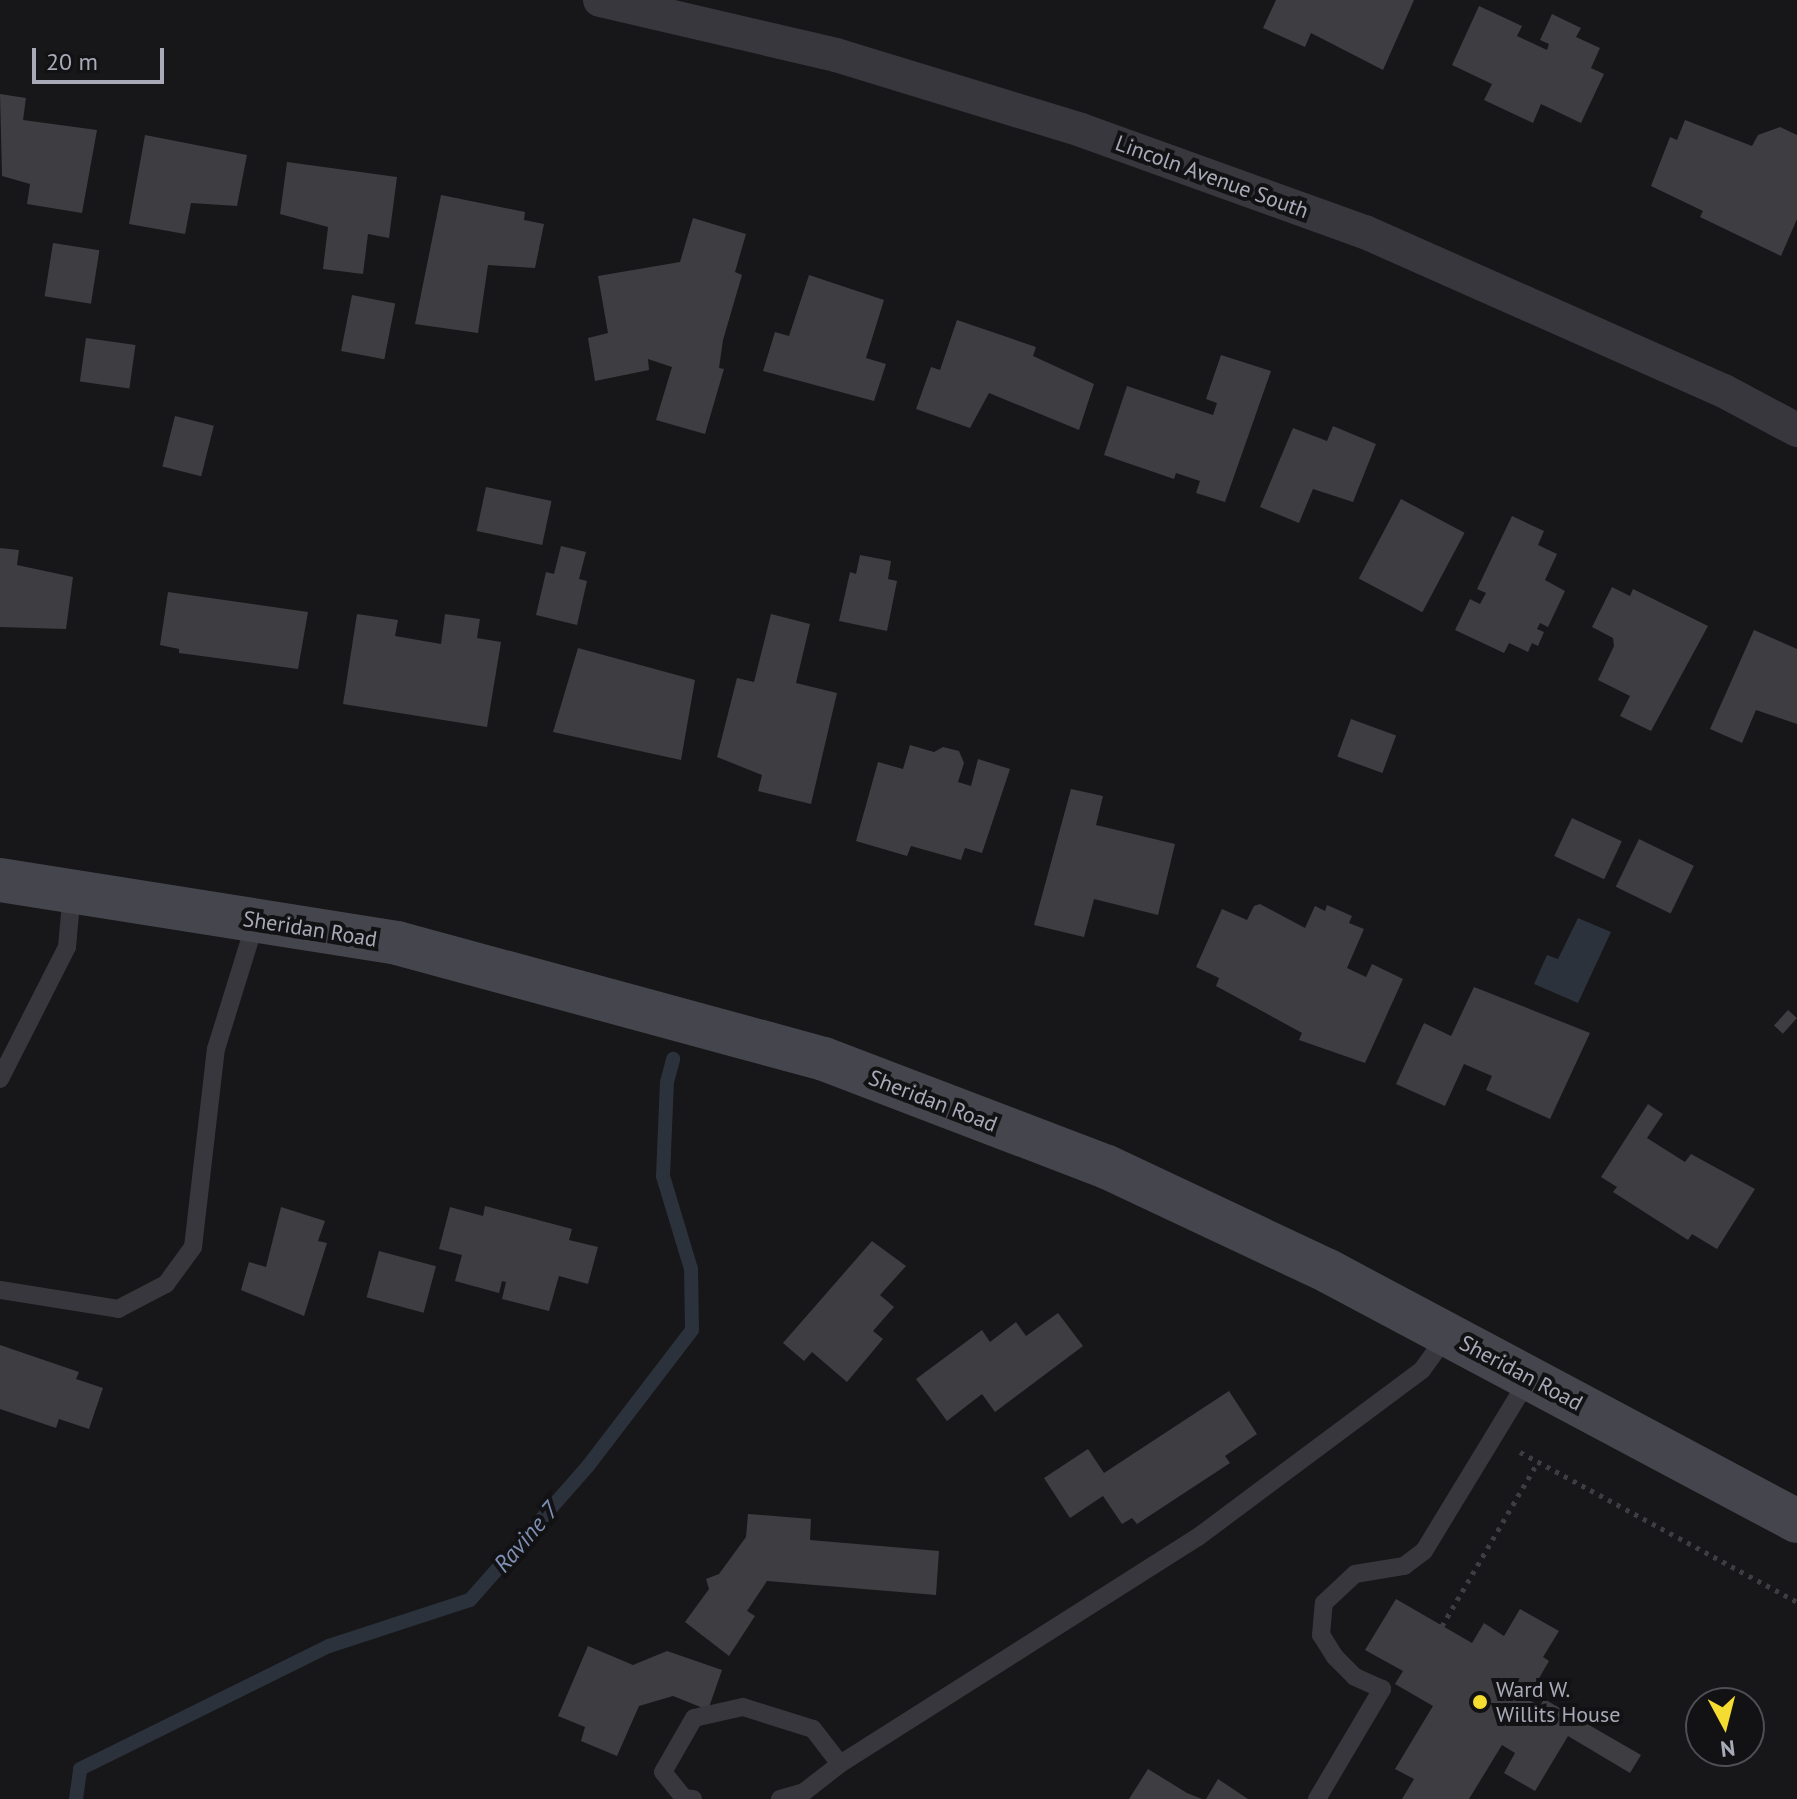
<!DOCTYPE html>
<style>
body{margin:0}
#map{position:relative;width:1797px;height:1799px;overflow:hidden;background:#171618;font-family:"PT Sans",sans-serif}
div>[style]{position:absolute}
.water>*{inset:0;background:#2c323c}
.stream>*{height:14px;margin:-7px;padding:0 7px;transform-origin:7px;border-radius:7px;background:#2c323c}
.building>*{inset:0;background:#3e3e42;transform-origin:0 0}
.path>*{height:5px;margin-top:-2.5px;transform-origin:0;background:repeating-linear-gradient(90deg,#3d3e44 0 4px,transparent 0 10px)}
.lane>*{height:18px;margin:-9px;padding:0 9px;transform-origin:9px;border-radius:9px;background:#37373d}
.street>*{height:34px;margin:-17px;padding:0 17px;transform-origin:17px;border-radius:17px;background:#37373d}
.secondary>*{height:44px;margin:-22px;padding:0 22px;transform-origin:22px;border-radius:22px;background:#45454d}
.dots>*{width:22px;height:22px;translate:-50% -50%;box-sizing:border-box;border:4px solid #121113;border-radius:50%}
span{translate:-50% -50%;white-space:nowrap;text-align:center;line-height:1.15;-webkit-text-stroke:8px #121113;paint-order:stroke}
.street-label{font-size:22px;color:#a8aab8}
.poi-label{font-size:22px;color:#a8aab8}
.left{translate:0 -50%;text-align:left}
.water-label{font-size:24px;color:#7e90b4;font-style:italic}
.north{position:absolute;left:1685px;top:1687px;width:80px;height:80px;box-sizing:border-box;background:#121113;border:2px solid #4e4e55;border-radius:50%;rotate:173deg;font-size:22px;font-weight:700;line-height:32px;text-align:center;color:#a8aab8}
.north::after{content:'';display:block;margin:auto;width:28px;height:36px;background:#f5dc31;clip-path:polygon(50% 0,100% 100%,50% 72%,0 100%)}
.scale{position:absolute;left:32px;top:48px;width:132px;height:36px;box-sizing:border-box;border:4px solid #a8aab8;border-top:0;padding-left:10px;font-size:24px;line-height:28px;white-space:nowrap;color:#a8aab8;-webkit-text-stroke:6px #121113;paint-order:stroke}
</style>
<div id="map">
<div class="water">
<div style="clip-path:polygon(1578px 918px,1611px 932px,1578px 1003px,1534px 984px,1547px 955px,1558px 959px)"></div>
</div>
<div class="stream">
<div style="left:76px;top:1799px;width:30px;rotate:-82deg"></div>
<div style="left:80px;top:1769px;width:278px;rotate:-26.3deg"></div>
<div style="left:329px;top:1646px;width:148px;rotate:-18.1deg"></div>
<div style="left:470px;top:1600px;width:179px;rotate:-48.6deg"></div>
<div style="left:588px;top:1466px;width:171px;rotate:-52.6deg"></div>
<div style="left:692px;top:1330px;width:61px;rotate:-90.9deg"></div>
<div style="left:691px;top:1269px;width:97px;rotate:-106.8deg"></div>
<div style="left:663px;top:1176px;width:94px;rotate:-87.6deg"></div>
<div style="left:667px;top:1082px;width:24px;rotate:-75deg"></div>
</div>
<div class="building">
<div style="clip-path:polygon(1276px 0,1414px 0,1383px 70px,1311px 33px,1305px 47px,1263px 28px)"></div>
<div style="clip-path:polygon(1479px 6px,1522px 26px,1517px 36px,1547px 50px,1549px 44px,1540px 40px,1552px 14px,1581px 28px,1576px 37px,1600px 48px,1591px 68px,1604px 74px,1581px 123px,1541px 104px,1533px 123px,1484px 100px,1492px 84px,1452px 65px)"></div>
<div style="clip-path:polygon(0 94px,26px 98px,23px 120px,97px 130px,82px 213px,27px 204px,30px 184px,2px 176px)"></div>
<div style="clip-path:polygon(1685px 120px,1752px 146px,1758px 135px,1780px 127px,1797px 135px,1797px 219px,1781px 256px,1700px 217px,1703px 211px,1651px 186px,1670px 137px,1677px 140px)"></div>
<div style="clip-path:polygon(145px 135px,247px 155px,237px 206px,191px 203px,185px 234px,129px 224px)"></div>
<div style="clip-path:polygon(287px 162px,397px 177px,389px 238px,368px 234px,363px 274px,323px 269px,328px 227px,280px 214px)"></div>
<div style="clip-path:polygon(441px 195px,525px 212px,524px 220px,544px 224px,535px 268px,488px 265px,478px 333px,415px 324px)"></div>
<div style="clip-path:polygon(693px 218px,746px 234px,735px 272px,742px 275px,723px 340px,719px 368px,724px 369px,705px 434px,656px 420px,672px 367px,648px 359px,649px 370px,595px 381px,588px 338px,608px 333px,598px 276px,680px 262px)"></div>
<div style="left:53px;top:243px;width:47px;height:54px;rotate:9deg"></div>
<div style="clip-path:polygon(809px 275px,884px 300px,866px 358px,886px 364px,874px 401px,763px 371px,775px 332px,789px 336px)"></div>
<div style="left:352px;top:295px;width:44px;height:57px;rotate:11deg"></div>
<div style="clip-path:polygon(957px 320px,1036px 347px,1033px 356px,1094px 384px,1079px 430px,989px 393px,970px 428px,916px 409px,931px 367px,940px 370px)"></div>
<div style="left:86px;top:338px;width:50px;height:44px;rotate:8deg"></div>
<div style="clip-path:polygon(1221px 355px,1271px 371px,1225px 502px,1196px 493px,1200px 481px,1176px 473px,1174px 479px,1104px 455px,1127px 386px,1213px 415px,1217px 403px,1206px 399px)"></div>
<div style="left:175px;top:416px;width:40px;height:52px;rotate:14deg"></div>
<div style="clip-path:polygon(1333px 426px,1376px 444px,1353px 502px,1313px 489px,1299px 523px,1260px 507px,1293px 428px,1327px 441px)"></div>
<div style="left:486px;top:487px;width:67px;height:45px;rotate:12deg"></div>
<div style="left:1401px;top:499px;width:72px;height:90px;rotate:28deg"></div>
<div style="clip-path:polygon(1512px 516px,1544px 531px,1538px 545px,1557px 554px,1545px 580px,1565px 591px,1548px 627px,1540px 623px,1537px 629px,1544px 632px,1538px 646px,1532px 643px,1528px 652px,1509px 643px,1504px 653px,1455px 630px,1470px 599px,1480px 604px,1486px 593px,1477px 589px)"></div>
<div style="clip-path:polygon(561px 546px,586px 552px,579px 579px,587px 581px,577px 625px,536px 615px,546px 572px,554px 574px)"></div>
<div style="clip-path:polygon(0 548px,19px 550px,17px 565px,73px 577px,66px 629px,0 627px)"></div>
<div style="clip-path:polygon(860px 555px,891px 561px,888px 579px,897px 581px,887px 631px,839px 621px,850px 572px,856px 574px)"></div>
<div style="clip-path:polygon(1612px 587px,1630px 596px,1633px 589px,1708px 626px,1651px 731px,1620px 716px,1630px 696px,1598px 680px,1614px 646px,1613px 638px,1592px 627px)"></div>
<div style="clip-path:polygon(168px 592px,308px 612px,298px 669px,179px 653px,179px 649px,160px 645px)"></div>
<div style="clip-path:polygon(357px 614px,398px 620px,395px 636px,441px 644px,445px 614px,480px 619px,477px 638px,501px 642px,487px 727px,343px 704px)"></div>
<div style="clip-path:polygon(771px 614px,810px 624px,796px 683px,837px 693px,811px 804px,758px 791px,762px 775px,717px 757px,737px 678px,754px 682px)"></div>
<div style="clip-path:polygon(1754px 630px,1797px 649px,1797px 724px,1756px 710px,1742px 743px,1710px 729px)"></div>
<div style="clip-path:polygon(578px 648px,695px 680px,681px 760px,553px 732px)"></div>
<div style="left:1351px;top:719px;width:48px;height:40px;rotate:20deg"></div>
<div style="clip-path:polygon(910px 745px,934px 752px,943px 747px,959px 751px,964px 763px,958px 782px,971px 786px,978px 759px,1010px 769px,982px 853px,965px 848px,961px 860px,911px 846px,907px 856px,856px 841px,878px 762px,903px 769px)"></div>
<div style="clip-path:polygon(1071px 789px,1103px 796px,1096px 825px,1175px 844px,1158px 915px,1094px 899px,1084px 937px,1034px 925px)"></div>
<div style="left:1572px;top:818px;width:55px;height:42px;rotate:25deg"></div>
<div style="left:1639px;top:839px;width:61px;height:53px;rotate:26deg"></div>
<div style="clip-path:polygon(1260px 904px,1305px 928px,1315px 906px,1325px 911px,1327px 905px,1352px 916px,1349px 923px,1364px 929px,1347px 968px,1366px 977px,1372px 964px,1403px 979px,1365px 1063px,1299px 1040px,1302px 1033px,1216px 986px,1219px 978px,1196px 967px,1222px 909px,1247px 920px,1254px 906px)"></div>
<div style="clip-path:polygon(1474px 987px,1590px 1033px,1550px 1119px,1486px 1090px,1492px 1076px,1464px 1064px,1445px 1106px,1396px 1084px,1424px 1023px,1451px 1036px)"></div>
<div style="left:1788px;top:1010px;width:12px;height:21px;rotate:42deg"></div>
<div style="clip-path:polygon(1648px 1104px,1663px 1114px,1647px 1138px,1685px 1162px,1691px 1154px,1755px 1189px,1717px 1249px,1692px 1234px,1688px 1240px,1613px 1192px,1617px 1187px,1601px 1177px)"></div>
<div style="clip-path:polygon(485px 1206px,572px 1229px,569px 1240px,598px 1247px,588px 1284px,559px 1276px,549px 1311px,502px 1299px,506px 1282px,502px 1281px,499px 1293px,455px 1281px,462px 1255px,439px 1249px,450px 1207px,483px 1216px)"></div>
<div style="clip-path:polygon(281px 1207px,325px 1221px,318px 1241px,327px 1243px,304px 1316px,241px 1290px,249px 1262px,266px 1267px)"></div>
<div style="clip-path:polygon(872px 1241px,906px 1266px,880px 1295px,894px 1307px,873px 1331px,883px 1339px,847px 1382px,812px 1352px,804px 1361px,783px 1343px)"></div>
<div style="left:379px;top:1251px;width:59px;height:48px;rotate:15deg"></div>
<div style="clip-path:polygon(1058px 1313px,1083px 1346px,995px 1412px,982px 1394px,947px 1421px,916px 1379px,982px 1330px,990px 1342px,1016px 1322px,1026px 1336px)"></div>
<div style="clip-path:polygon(0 1345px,79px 1372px,76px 1379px,103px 1388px,89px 1429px,59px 1419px,56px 1428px,0 1409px)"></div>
<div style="clip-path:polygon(1229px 1391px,1257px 1434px,1225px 1456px,1230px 1463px,1137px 1524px,1132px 1518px,1122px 1524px,1103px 1496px,1070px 1518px,1044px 1478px,1088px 1449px,1104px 1473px)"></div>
<div style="clip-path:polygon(748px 1514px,811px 1519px,810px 1540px,939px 1551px,936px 1595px,767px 1581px,747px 1611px,755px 1616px,729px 1656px,685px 1622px,709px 1589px,706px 1579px,719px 1574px,746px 1537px)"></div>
<div style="clip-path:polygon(1396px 1599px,1472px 1643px,1484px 1623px,1504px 1636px,1520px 1609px,1559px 1631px,1543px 1657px,1549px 1661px,1527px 1699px,1540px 1706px,1544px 1699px,1641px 1755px,1630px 1773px,1568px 1736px,1535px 1791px,1504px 1773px,1515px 1753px,1502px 1745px,1469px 1799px,1402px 1799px,1414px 1779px,1395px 1769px,1433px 1706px,1395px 1684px,1403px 1671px,1365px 1650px)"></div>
<div style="clip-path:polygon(588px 1646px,633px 1665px,667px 1651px,722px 1670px,708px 1710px,673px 1696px,639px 1706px,617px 1756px,581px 1741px,585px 1727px,558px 1716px)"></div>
<div style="clip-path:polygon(1148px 1769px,1187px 1793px,1202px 1799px,1129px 1799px)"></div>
<div style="clip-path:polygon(1218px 1779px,1248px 1799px,1206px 1799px)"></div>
</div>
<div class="path">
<div style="left:1520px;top:1452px;width:315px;rotate:28.4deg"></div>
<div style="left:1442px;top:1626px;width:190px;rotate:-59.7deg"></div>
</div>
<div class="lane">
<div style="left:0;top:1079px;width:148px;rotate:-63.1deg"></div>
<div style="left:67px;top:947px;width:56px;rotate:-84.9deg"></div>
<div style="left:0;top:1290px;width:120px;rotate:9.1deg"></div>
<div style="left:118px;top:1309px;width:54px;rotate:-27.5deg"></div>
<div style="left:166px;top:1284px;width:46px;rotate:-53.9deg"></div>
<div style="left:193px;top:1247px;width:199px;rotate:-83.4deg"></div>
<div style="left:216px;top:1049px;width:135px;rotate:-72.8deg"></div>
<div style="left:693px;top:1799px;width:9px;rotate:-174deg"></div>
<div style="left:684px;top:1798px;width:33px;rotate:-129deg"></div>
<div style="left:663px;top:1772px;width:62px;rotate:-60.1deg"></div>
<div style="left:694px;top:1718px;width:50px;rotate:-12.7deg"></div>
<div style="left:743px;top:1707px;width:73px;rotate:17.4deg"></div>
<div style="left:813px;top:1729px;width:44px;rotate:52.4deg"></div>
<div style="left:780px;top:1799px;width:25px;rotate:-16deg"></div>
<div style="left:804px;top:1792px;width:46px;rotate:-37.9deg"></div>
<div style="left:840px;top:1764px;width:424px;rotate:-32.4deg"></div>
<div style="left:1198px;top:1537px;width:279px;rotate:-36.7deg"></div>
<div style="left:1422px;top:1370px;width:44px;rotate:-54.2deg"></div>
<div style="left:1317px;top:1799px;width:128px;rotate:-59.4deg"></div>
<div style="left:1382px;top:1689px;width:30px;rotate:-156deg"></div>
<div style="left:1355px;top:1677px;width:28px;rotate:-135deg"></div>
<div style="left:1335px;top:1657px;width:26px;rotate:-122deg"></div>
<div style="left:1321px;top:1635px;width:32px;rotate:-85deg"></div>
<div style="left:1324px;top:1603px;width:42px;rotate:-43.1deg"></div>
<div style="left:1355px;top:1574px;width:50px;rotate:-9.3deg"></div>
<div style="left:1404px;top:1566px;width:25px;rotate:-37deg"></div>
<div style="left:1424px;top:1551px;width:202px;rotate:-58.7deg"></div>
</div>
<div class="street">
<div style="left:600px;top:0;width:242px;rotate:13.1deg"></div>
<div style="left:836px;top:55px;width:256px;rotate:17deg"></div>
<div style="left:1081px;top:130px;width:302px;rotate:19.8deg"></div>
<div style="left:1365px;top:232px;width:393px;rotate:23.9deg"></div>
<div style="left:1724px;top:391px;width:83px;rotate:28.1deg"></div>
</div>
<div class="secondary">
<div style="left:0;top:880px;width:402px;rotate:9deg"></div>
<div style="left:397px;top:943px;width:442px;rotate:15.2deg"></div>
<div style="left:824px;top:1059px;width:303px;rotate:20.9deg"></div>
<div style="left:1107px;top:1167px;width:244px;rotate:25.2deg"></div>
<div style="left:1328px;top:1271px;width:531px;rotate:28.06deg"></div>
</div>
<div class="dots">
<div style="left:1480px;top:1702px;background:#f5dc31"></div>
</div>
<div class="street-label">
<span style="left:1212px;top:177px;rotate:20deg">Lincoln Avenue South</span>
<span style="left:310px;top:929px;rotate:9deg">Sheridan Road</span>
<span style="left:933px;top:1101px;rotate:21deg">Sheridan Road</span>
<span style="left:1521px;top:1373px;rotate:28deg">Sheridan Road</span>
</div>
<div class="poi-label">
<span class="left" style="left:1496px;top:1702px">Ward W.<br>Willits House</span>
</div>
<div class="water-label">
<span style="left:526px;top:1537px;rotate:-49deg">Ravine 7</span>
</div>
<div class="north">N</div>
<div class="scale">20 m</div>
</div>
